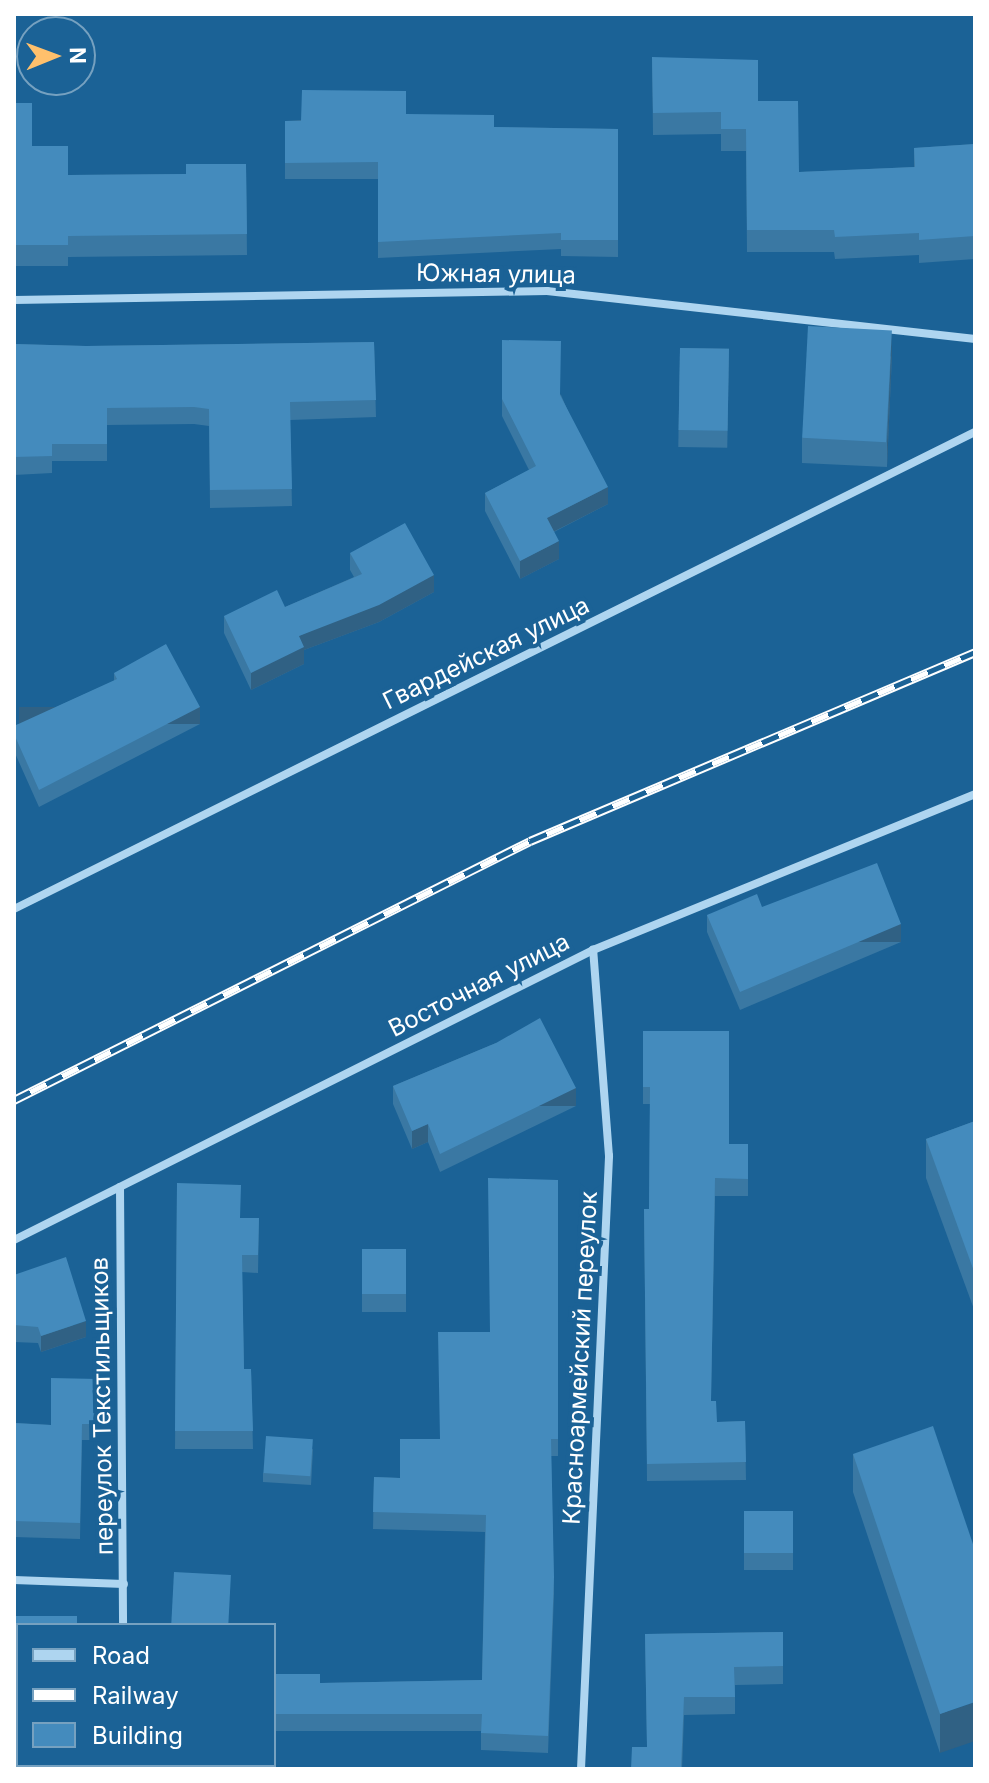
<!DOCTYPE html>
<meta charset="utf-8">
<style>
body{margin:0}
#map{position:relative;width:989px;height:1783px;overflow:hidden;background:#1b6296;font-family:Inter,sans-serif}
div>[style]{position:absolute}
.minor>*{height:8px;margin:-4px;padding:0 4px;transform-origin:4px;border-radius:4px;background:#aed5f0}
.rail>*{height:9px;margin-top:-4.5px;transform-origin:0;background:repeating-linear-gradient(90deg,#1b6296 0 18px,#fff 0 36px);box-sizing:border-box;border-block:2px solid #fff}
.wall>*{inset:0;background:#3a78a3;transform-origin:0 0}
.shaded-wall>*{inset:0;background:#306184;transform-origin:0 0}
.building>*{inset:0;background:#448bbd;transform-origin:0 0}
span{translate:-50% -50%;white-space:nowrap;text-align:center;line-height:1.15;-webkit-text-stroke:8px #1b6296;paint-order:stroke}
.street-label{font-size:24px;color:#fff}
.frame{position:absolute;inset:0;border:16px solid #fff;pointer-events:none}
.legend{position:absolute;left:16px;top:1623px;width:260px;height:144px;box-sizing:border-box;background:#1b6296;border:2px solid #76a1c0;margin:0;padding:10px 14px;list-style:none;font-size:24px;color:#fff}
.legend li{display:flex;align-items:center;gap:16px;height:40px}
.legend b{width:40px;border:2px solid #76a1c0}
.north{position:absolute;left:16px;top:16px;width:80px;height:80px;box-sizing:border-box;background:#1b6296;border:2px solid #76a1c0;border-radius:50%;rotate:89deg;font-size:22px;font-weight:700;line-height:32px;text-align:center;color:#fff}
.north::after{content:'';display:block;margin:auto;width:28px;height:36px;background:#ffc06c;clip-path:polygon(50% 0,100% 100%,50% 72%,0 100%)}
</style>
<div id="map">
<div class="minor">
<div style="left:14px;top:300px;width:533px;rotate:-0.97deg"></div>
<div style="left:547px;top:291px;width:431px;rotate:6.4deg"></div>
<div style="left:14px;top:909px;width:1073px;rotate:-26.4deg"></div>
<div style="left:120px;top:1187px;width:438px;rotate:89.6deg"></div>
<div style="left:14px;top:1240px;width:648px;rotate:-26.6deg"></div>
<div style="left:593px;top:950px;width:413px;rotate:-22.2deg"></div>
<div style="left:14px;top:1580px;width:110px;rotate:2.1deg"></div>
<div style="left:121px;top:1769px;width:4px;rotate:-90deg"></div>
<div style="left:581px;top:1769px;width:614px;rotate:-87.38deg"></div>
<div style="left:609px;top:1156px;width:207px;rotate:-94.4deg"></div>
</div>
<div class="rail">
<div style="left:14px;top:1100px;width:577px;rotate:-26.65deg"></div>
<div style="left:530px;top:841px;width:483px;rotate:-23deg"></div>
</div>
<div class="wall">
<div style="clip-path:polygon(652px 57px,758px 101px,799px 172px,914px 167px,914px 148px,975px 144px,975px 259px,919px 263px,919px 255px,835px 259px,834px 252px,747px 252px,746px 151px,721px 151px,721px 134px,653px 135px)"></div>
<div style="clip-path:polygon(14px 103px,32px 146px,68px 175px,186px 174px,246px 164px,247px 255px,68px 257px,68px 266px,14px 266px)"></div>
<div style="clip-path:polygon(406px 114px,494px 127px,618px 129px,618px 257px,561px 256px,561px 249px,378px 258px,378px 179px,285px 179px,285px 121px)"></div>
<div style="clip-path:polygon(502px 340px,561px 395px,608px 504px,554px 532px,559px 559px,520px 579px,485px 511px,485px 493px,529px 470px,502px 416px)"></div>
<div style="clip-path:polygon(374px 342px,376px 417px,290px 420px,292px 506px,210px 508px,209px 426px,194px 424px,107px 425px,107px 461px,52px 461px,52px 473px,14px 475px,14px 344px,86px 346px)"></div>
<div style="left:680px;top:348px;width:49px;height:99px;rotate:1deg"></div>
<div style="clip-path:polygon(892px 355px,887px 467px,802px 463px,802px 438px)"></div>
<div style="clip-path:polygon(350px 553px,434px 592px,379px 622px,304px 650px,304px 664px,251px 690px,224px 633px,224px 616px,285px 607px,354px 577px,350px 570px)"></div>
<div style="clip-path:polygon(114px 673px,200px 724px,39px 807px,14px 751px,14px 726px,114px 681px)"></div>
<div style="clip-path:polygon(762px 907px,901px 942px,740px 1010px,707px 932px,707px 915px)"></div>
<div style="clip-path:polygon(643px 1031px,729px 1144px,748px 1144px,748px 1196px,715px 1196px,711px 1401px,717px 1422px,745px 1421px,746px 1480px,647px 1481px,644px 1209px,649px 1209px,650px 1104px,643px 1104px)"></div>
<div style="clip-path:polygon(496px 1043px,576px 1106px,440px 1172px,428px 1142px,412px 1149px,393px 1104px,393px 1086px)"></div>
<div style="clip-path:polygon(975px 1121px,975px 1312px,926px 1178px,926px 1139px)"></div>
<div style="clip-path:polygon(558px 1180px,558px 1456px,551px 1456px,554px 1594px,548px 1753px,481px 1750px,481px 1731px,274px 1731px,274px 1674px,320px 1683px,482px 1680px,485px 1532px,373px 1529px,374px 1477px,400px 1478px,440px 1439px,490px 1332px)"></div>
<div style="clip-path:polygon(177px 1183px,240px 1218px,259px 1218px,258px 1273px,242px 1272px,244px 1369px,251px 1369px,253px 1449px,175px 1449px)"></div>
<div style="left:362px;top:1249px;width:44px;height:63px"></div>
<div style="clip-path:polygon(14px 1275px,86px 1337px,41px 1352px,38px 1343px,14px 1342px)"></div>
<div style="clip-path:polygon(98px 1379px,98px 1440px,82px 1440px,80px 1539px,14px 1537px,14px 1423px,51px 1425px)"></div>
<div style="clip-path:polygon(313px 1449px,311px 1485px,263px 1482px,263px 1473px)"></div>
<div style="clip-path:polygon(853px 1454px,975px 1550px,940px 1753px,853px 1492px)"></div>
<div style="left:744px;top:1511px;width:49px;height:59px"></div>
<div style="left:14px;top:1616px;width:10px;height:80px;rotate:66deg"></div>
<div style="clip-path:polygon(783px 1632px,783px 1684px,735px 1685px,735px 1714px,684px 1715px,682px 1769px,631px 1769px,647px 1747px,645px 1634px)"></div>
</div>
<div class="shaded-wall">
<div style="clip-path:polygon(892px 330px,892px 355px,887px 467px,887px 443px)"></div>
<div style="clip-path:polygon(608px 487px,608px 504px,547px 535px,547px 518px)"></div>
<div style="clip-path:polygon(559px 541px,559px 559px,520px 579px,520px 561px)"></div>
<div style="clip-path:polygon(434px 575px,434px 592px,379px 622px,304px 650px,304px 664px,251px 690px,251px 673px,299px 636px)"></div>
<div style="left:200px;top:707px;width:17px;height:181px;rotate:90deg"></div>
<div style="left:901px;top:924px;width:18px;height:175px;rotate:90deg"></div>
<div style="left:576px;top:1088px;width:18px;height:151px;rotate:90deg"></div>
<div style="clip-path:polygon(428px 1124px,428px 1142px,412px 1149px,412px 1131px)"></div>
<div style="clip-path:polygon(86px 1321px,86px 1337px,41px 1352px,41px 1336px)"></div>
<div style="clip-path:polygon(975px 1702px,975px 1741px,940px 1753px,940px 1714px)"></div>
</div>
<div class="building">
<div style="clip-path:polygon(652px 57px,758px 60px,758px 101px,798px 101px,799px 172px,915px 167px,914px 148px,975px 144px,975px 236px,919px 240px,919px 233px,835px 237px,834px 230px,747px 230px,746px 129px,721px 129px,721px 112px,653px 113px)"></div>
<div style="clip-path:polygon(302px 90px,406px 91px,406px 114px,494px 115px,494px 127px,618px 129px,618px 240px,561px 240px,561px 233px,378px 242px,378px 162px,285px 163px,285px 121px,301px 121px)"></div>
<div style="clip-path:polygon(14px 103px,32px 103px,32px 146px,68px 146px,68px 175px,186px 174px,186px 164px,246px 164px,247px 234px,68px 236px,68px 245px,14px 245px)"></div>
<div style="left:808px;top:326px;width:84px;height:112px;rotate:3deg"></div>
<div style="clip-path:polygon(502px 340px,561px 341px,560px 395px,608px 487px,547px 518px,559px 541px,520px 561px,485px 493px,536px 466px,502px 399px)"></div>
<div style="clip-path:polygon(374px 342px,376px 400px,290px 402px,292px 489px,210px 490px,209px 409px,194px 407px,107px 408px,107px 444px,52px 444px,52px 456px,14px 457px,14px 344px,86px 346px)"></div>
<div style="left:680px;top:348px;width:49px;height:82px;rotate:1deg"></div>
<div style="clip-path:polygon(405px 523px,434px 575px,379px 605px,299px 636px,304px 647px,251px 673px,224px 616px,277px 590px,285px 607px,362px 574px,350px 553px)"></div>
<div style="clip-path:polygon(166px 644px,200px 707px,39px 790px,14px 734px,14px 726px,117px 679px,114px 673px)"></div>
<div style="clip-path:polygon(877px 863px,901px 924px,740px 992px,707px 915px,757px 894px,762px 907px)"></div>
<div style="clip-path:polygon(540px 1018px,576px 1088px,440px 1154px,428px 1124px,412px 1131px,393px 1086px,496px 1043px)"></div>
<div style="clip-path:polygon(643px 1031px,729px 1031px,729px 1144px,748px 1144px,748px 1179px,715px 1178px,711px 1401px,716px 1401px,717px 1422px,745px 1421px,746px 1462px,647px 1464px,644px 1209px,649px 1209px,650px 1087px,643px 1087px)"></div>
<div style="clip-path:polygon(975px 1121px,975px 1274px,926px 1139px)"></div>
<div style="clip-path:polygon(488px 1178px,558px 1180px,558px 1439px,551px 1439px,554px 1577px,548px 1736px,481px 1733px,482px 1714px,274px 1714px,274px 1674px,320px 1674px,320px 1683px,482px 1680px,486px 1515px,373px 1512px,374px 1477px,400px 1478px,400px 1439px,440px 1439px,438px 1332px,490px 1332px)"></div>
<div style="clip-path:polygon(177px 1183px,241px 1185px,240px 1218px,259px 1218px,258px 1255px,242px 1255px,244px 1369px,251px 1369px,253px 1431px,175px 1431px)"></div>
<div style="left:362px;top:1249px;width:44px;height:45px"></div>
<div style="clip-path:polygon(66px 1257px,86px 1321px,41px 1336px,38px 1327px,14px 1325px,14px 1275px)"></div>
<div style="clip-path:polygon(51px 1378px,98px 1379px,98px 1424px,82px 1424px,80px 1523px,14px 1521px,14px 1423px,51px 1425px)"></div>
<div style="clip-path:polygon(933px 1426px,975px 1550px,975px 1702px,940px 1714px,853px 1454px)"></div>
<div style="left:266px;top:1436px;width:47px;height:37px;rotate:4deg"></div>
<div style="left:744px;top:1511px;width:49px;height:42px"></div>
<div style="left:174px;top:1572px;width:57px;height:53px;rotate:3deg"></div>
<div style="clip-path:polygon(14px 1616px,77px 1616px,77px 1625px,18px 1625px,18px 1674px,14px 1674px)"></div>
<div style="clip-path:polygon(783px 1632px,783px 1666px,734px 1667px,735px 1697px,684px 1697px,681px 1769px,631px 1769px,632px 1747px,647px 1747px,645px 1634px)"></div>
<div style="clip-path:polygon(975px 1767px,975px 1769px,949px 1769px,949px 1768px)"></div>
</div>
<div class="street-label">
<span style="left:496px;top:274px;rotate:1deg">Южная улица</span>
<span style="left:486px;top:653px;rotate:-26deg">Гвардейская улица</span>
<span style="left:479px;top:985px;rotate:-27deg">Восточная улица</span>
<span style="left:580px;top:1358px;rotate:-87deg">Красноармейский переулок</span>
<span style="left:102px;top:1406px;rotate:-91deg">переулок Текстильщиков</span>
</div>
<div class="frame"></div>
<ul class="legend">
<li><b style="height:10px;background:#aed5f0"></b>Road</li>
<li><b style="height:10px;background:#fff"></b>Railway</li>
<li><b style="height:22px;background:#448bbd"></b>Building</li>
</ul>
<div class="north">N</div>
</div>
